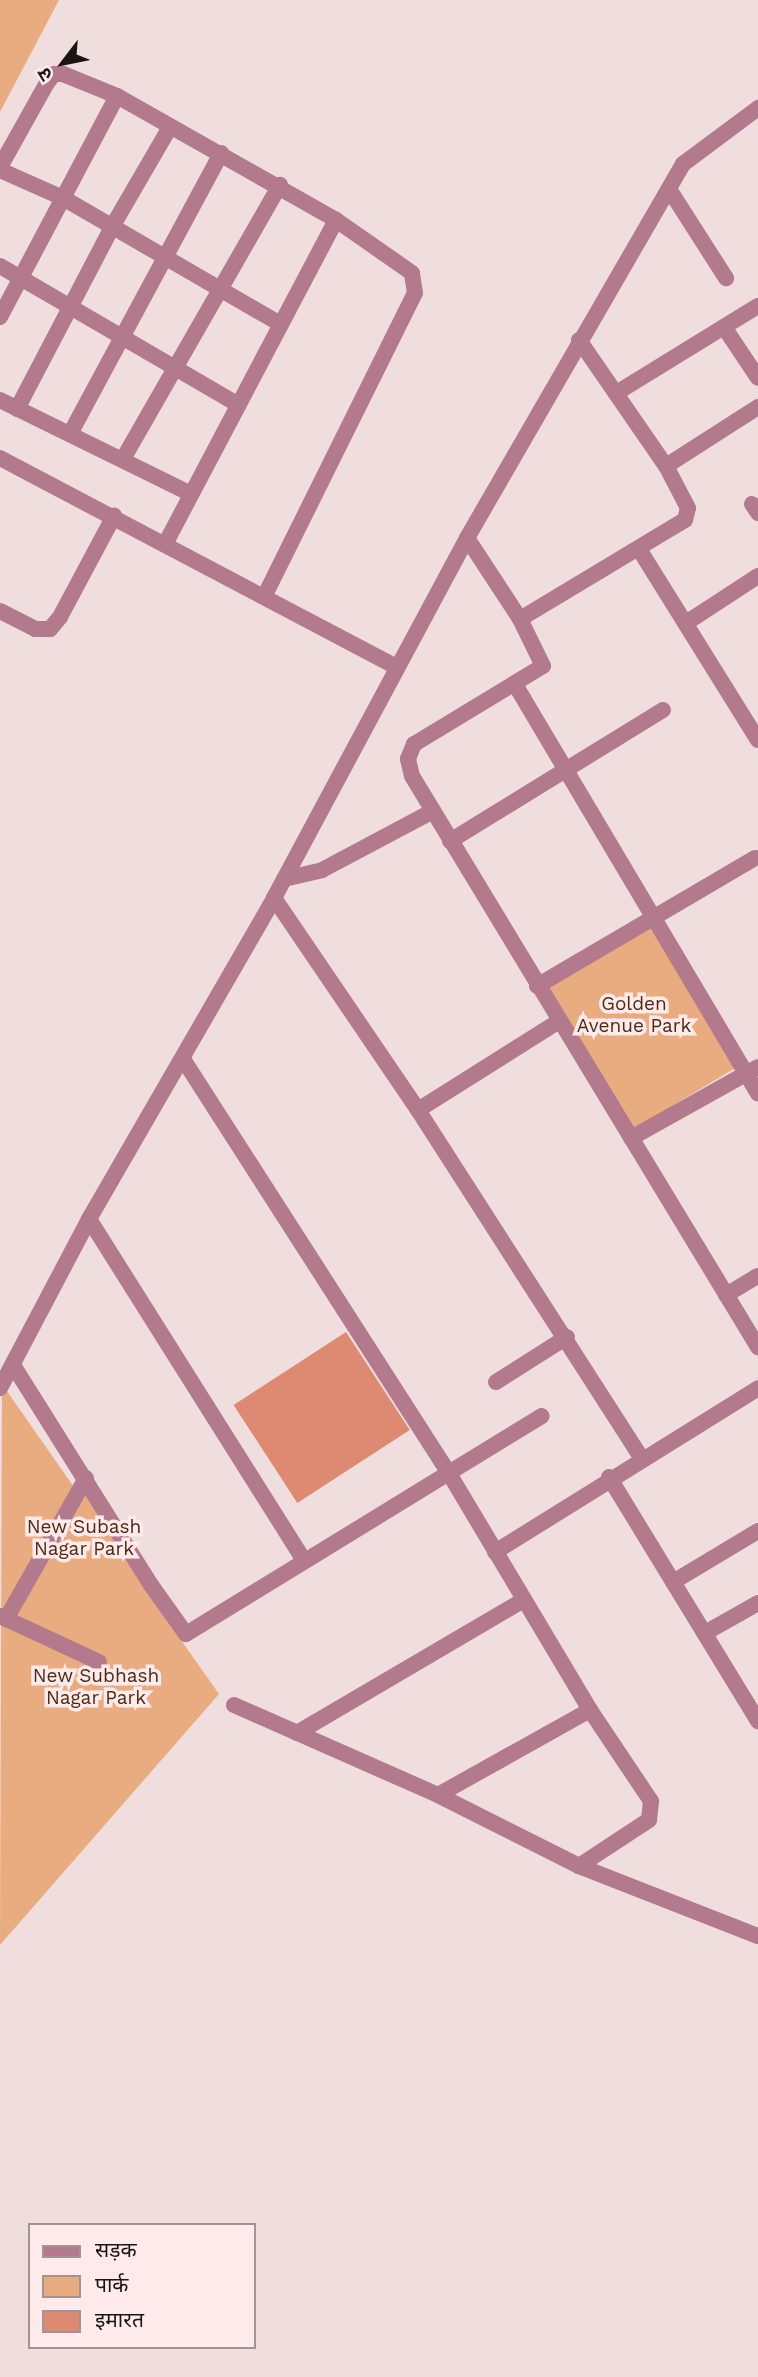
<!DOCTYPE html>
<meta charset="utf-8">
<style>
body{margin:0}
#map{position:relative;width:758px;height:2377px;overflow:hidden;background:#f0dddd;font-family:"Work Sans","Noto Sans Devanagari",sans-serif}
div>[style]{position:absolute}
.green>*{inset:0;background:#e9ac81;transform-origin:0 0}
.building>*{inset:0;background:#de8971;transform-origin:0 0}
.street>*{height:16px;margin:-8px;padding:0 8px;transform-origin:8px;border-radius:8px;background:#b3798d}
span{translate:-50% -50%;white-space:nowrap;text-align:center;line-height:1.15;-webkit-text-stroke:7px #feeaea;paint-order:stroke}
.park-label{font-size:19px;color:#4a2c16}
.legend{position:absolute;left:28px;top:2223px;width:228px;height:126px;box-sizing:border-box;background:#feeaea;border:2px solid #a39494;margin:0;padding:9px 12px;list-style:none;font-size:21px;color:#1b1414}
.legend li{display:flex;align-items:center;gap:14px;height:35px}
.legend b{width:35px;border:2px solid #a39494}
.north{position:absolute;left:28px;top:28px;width:70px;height:70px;-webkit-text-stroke:5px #feeaea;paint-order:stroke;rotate:238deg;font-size:19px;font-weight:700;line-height:28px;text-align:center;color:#1b1414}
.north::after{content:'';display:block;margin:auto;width:24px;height:32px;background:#1b1414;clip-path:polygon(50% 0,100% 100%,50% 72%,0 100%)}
</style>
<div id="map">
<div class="green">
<div style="clip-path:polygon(0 0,59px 0,0 112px)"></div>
<div style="left:653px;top:918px;width:171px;height:132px;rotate:59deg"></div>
<div style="clip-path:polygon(2px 1384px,78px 1493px,83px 1487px,145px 1589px,219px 1694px,0 1945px)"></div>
</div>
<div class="building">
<div style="left:346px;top:1332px;width:117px;height:134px;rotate:57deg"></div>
</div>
<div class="street">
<div style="left:0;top:167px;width:96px;rotate:-60.8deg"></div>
<div style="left:47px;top:83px;width:11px;rotate:-52deg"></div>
<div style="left:54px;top:74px;width:9px"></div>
<div style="left:63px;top:74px;width:58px;rotate:22.2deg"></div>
<div style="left:117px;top:96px;width:252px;rotate:29.5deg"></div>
<div style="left:336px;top:220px;width:364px;rotate:117.8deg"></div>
<div style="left:0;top:170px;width:69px;rotate:24deg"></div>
<div style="left:63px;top:198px;width:251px;rotate:30.1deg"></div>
<div style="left:669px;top:189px;width:106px;rotate:57.4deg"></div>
<div style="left:0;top:266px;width:276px;rotate:30.2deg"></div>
<div style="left:0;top:317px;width:250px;rotate:-62.1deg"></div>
<div style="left:724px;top:327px;width:61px;rotate:56.3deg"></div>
<div style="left:579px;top:340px;width:153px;rotate:55.4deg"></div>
<div style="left:666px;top:466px;width:109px;rotate:-32.7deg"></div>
<div style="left:618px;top:392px;width:164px;rotate:-31.6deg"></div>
<div style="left:0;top:400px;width:211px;rotate:26.2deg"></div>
<div style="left:17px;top:409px;width:205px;rotate:-62.4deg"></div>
<div style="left:112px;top:227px;width:116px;rotate:-59.9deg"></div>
<div style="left:70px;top:434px;width:319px;rotate:-61.7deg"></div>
<div style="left:0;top:458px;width:449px;rotate:27.8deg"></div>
<div style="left:123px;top:459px;width:316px;rotate:-60.2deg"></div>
<div style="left:752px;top:504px;width:11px;rotate:56deg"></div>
<div style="left:467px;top:538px;width:97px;rotate:56.8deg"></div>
<div style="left:520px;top:619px;width:52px;rotate:63.9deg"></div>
<div style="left:543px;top:666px;width:151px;rotate:148.8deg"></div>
<div style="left:414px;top:744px;width:16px;rotate:112deg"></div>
<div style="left:408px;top:759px;width:17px;rotate:77deg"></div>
<div style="left:412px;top:776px;width:668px;rotate:58.79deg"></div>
<div style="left:639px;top:549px;width:225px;rotate:58.1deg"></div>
<div style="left:265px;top:595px;width:337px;rotate:-63.6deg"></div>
<div style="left:415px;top:293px;width:20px;rotate:-99deg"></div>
<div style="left:412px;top:273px;width:93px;rotate:-145.1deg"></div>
<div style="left:0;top:611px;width:39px;rotate:27deg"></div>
<div style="left:35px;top:629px;width:15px"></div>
<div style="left:50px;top:629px;width:16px;rotate:-50deg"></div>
<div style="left:60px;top:617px;width:115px;rotate:-61.9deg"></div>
<div style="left:520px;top:619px;width:192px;rotate:-31deg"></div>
<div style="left:685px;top:520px;width:12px;rotate:-76deg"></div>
<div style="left:688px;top:508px;width:47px;rotate:-117.6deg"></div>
<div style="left:686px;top:623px;width:86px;rotate:-33.1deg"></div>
<div style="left:516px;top:686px;width:474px;rotate:59.3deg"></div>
<div style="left:450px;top:841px;width:250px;rotate:-31.6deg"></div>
<div style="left:284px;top:879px;width:39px;rotate:-13deg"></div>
<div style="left:322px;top:870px;width:126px;rotate:-28deg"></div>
<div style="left:274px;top:898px;width:256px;rotate:55.8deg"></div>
<div style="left:418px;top:1110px;width:413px;rotate:57.3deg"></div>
<div style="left:537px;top:986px;width:253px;rotate:-30.4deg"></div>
<div style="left:183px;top:1059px;width:494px;rotate:57.3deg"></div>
<div style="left:450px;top:1475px;width:274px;rotate:59.2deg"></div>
<div style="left:590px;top:1710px;width:110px;rotate:56.2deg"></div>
<div style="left:651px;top:1801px;width:19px;rotate:96deg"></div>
<div style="left:649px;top:1820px;width:84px;rotate:146.7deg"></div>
<div style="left:418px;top:1110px;width:165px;rotate:-32.2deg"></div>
<div style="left:631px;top:1138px;width:145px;rotate:-29.2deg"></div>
<div style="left:89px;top:1219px;width:404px;rotate:57.8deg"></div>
<div style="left:726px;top:1295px;width:37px;rotate:-31deg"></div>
<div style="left:13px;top:1365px;width:260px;rotate:57.9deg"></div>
<div style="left:151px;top:1585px;width:60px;rotate:54.5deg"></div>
<div style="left:186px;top:1634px;width:417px;rotate:-31.5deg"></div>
<div style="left:496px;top:1382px;width:84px;rotate:-32.4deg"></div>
<div style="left:0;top:1388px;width:191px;rotate:-62.2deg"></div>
<div style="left:89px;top:1219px;width:370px;rotate:-60deg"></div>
<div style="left:274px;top:898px;width:408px;rotate:-61.8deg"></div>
<div style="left:467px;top:538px;width:432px;rotate:-60deg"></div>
<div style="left:683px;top:164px;width:94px;rotate:-36.7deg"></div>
<div style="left:609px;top:1477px;width:286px;rotate:58.6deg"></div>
<div style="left:495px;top:1552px;width:310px;rotate:-31.9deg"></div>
<div style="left:673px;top:1582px;width:99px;rotate:-31deg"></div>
<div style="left:0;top:1616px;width:109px;rotate:24.9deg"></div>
<div style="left:6px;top:1619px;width:162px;rotate:-60.4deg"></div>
<div style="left:705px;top:1633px;width:61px;rotate:-29.5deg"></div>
<div style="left:234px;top:1705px;width:223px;rotate:23.8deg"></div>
<div style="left:438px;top:1795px;width:158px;rotate:26.7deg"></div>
<div style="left:579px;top:1866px;width:192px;rotate:21.4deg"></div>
<div style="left:297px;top:1733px;width:263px;rotate:-30.4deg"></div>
<div style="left:438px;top:1795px;width:174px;rotate:-29.2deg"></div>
</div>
<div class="park-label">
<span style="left:634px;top:1015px">Golden<br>Avenue Park</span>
<span style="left:84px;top:1538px">New Subash<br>Nagar Park</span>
<span style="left:96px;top:1687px">New Subhash<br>Nagar Park</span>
</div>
<ul class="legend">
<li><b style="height:9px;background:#b3798d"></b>सड़क</li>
<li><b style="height:19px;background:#e9ac81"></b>पार्क</li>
<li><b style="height:19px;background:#de8971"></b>इमारत</li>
</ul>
<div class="north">उ</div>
</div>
